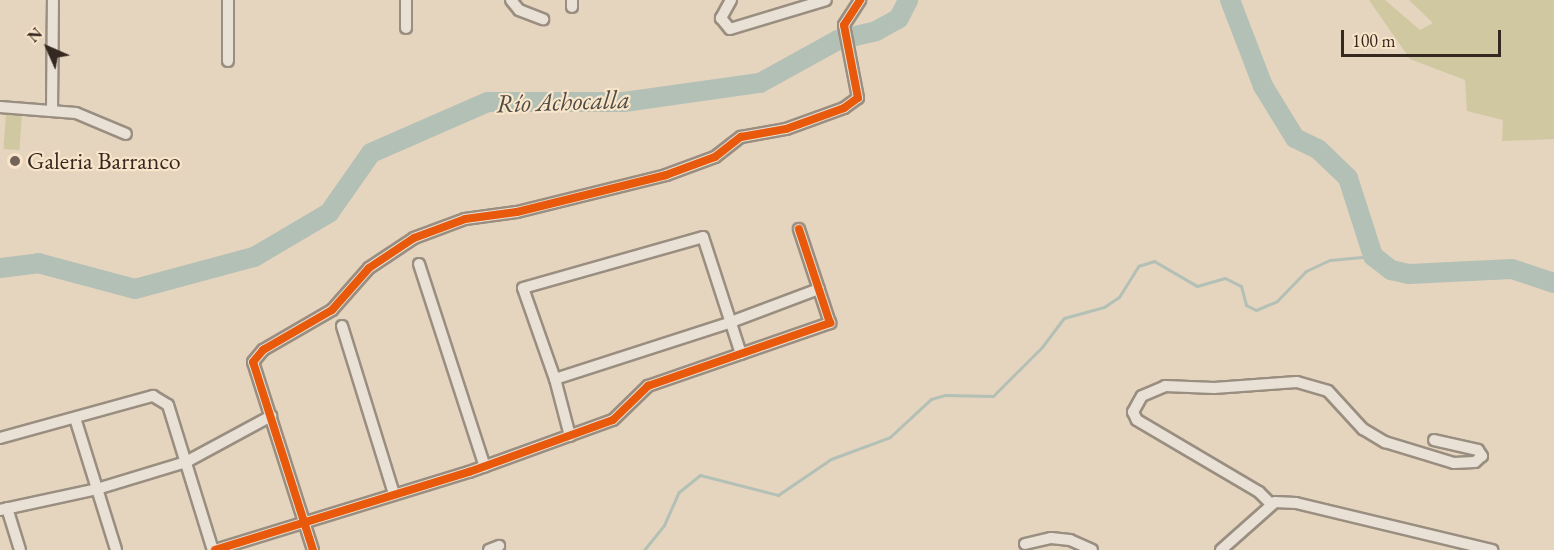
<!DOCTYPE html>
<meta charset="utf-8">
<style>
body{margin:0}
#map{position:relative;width:1554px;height:550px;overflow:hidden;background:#e5d4be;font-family:"EB Garamond",serif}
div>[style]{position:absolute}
.green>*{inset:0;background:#cfc8a1;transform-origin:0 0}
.stream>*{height:3px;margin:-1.5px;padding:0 1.5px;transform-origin:1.5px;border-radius:1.5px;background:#b3c0b6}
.river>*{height:20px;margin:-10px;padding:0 10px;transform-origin:10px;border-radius:10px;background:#b3c0b6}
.roads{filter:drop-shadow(2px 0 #998e80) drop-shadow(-2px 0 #998e80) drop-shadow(0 2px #998e80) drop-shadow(0 -2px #998e80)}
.minor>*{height:10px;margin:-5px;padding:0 5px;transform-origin:5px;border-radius:5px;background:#e9e1d5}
.cycleway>*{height:8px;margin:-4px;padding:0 4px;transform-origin:4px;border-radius:4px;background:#e8590c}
.dots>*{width:16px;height:16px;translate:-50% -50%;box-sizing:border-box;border:3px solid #f9e5ca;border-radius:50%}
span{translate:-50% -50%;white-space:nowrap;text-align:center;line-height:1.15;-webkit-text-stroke:4.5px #f9e5ca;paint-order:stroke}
.poi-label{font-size:24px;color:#342821}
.left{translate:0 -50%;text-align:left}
.water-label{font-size:26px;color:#4e4c45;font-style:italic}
.north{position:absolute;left:18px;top:18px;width:60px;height:60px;-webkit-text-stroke:4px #f9e5ca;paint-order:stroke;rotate:315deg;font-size:16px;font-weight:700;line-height:24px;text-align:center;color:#342821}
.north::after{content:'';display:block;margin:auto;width:21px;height:27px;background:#342821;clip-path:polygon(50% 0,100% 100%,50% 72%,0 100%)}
.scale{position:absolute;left:1341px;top:30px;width:160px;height:27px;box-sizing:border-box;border:3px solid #342821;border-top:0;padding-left:8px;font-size:18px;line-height:21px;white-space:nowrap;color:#342821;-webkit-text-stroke:4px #f9e5ca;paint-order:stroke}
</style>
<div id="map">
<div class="green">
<div style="clip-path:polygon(1369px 0,1385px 0,1420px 30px,1433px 23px,1409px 0,1554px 0,1554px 139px,1502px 141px,1503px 120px,1467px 111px,1465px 80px,1410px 59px)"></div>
<div style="left:6px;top:113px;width:16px;height:36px;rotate:4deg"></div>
</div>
<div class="stream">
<div style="left:644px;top:550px;width:32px;rotate:-51deg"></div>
<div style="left:664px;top:525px;width:36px;rotate:-66deg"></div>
<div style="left:679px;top:492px;width:27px;rotate:-39deg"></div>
<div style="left:700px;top:475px;width:81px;rotate:14.4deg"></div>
<div style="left:778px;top:495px;width:64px;rotate:-34.2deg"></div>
<div style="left:831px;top:459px;width:63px;rotate:-20.4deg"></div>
<div style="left:890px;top:437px;width:56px;rotate:-42.8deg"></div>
<div style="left:931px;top:399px;width:15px;rotate:-16deg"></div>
<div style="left:945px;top:395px;width:48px;rotate:1.2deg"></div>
<div style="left:993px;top:396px;width:69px;rotate:-45deg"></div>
<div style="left:1042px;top:347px;width:36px;rotate:-53deg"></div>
<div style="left:1064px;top:318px;width:41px;rotate:-15.4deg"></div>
<div style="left:1104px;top:307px;width:18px;rotate:-34deg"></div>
<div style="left:1119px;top:297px;width:36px;rotate:-58deg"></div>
<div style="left:1138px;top:266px;width:17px;rotate:-17deg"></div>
<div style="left:1154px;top:261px;width:50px;rotate:30.2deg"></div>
<div style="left:1197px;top:286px;width:29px;rotate:-16deg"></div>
<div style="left:1225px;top:278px;width:18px;rotate:27deg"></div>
<div style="left:1241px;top:286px;width:20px;rotate:75deg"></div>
<div style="left:1246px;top:305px;width:11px;rotate:27deg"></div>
<div style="left:1256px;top:310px;width:23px;rotate:-23deg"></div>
<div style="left:1277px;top:301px;width:42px;rotate:-46deg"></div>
<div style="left:1306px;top:271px;width:26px;rotate:-25deg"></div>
<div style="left:1330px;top:260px;width:43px;rotate:-5.3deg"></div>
</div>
<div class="river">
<div style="left:1230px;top:0;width:92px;rotate:69deg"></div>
<div style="left:1263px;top:86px;width:61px;rotate:58.4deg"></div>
<div style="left:1295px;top:138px;width:25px;rotate:26deg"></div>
<div style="left:1318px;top:149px;width:42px;rotate:44deg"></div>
<div style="left:1348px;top:178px;width:82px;rotate:72.2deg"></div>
<div style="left:1373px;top:256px;width:23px;rotate:38deg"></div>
<div style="left:1391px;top:270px;width:18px;rotate:13deg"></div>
<div style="left:1409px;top:274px;width:103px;rotate:-2.8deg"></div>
<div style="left:1512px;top:269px;width:44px;rotate:18.4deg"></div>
<div style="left:0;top:268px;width:38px;rotate:-7deg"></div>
<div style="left:38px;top:263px;width:100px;rotate:15deg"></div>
<div style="left:135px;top:289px;width:123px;rotate:-15.1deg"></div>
<div style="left:254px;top:257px;width:87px;rotate:-30.4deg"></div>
<div style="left:329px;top:213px;width:73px;rotate:-55deg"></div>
<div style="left:371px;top:153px;width:128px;rotate:-23.6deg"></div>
<div style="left:488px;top:102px;width:136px"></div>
<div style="left:624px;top:102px;width:137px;rotate:-8deg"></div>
<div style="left:760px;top:83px;width:89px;rotate:-28.9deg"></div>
<div style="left:838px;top:40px;width:39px;rotate:-13deg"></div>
<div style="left:876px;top:31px;width:26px;rotate:-29deg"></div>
<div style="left:899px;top:18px;width:20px;rotate:-63deg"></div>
</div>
<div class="roads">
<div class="minor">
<div style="left:406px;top:0;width:28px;rotate:90deg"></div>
<div style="left:511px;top:0;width:13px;rotate:51deg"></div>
<div style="left:519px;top:10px;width:26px;rotate:21deg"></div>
<div style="left:731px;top:0;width:21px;rotate:119deg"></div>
<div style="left:721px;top:18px;width:14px;rotate:51deg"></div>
<div style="left:730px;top:29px;width:100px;rotate:-16.8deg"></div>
<div style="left:572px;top:7px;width:7px;rotate:-90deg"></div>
<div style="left:228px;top:61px;width:61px;rotate:-90deg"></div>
<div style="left:0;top:107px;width:76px;rotate:4.5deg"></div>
<div style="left:76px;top:113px;width:54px;rotate:22.8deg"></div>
<div style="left:52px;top:111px;width:111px;rotate:-89.5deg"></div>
<div style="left:419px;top:264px;width:213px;rotate:72deg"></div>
<div style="left:342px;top:326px;width:176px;rotate:72.8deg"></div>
<div style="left:555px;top:379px;width:185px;rotate:-17.9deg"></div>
<div style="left:731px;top:322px;width:94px;rotate:-20.6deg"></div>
<div style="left:75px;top:418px;width:138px;rotate:72.7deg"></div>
<div style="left:570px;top:436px;width:59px;rotate:-104.7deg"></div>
<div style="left:555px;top:379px;width:96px;rotate:-109.4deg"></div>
<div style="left:523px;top:288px;width:187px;rotate:-15.8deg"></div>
<div style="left:703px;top:237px;width:123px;rotate:72deg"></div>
<div style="left:0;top:438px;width:159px;rotate:-15.4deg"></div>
<div style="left:153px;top:396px;width:17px;rotate:31deg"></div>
<div style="left:168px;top:405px;width:152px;rotate:72.8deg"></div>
<div style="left:1271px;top:504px;width:17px;rotate:-135deg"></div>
<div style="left:1259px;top:492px;width:142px;rotate:-149.5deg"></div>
<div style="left:1137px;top:420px;width:9px;rotate:-117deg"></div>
<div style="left:1133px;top:412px;width:18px;rotate:-61deg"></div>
<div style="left:1142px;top:396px;width:25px;rotate:-23deg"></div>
<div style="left:1165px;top:386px;width:49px;rotate:2.3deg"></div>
<div style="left:1214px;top:388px;width:83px;rotate:-4.1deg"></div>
<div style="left:1297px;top:382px;width:32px;rotate:16deg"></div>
<div style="left:1328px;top:391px;width:52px;rotate:47.4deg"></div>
<div style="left:1363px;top:429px;width:26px;rotate:31deg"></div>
<div style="left:1385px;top:442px;width:72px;rotate:16.9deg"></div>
<div style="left:1454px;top:463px;width:21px;rotate:-3deg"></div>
<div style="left:1475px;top:462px;width:9px;rotate:-41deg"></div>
<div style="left:1482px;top:456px;width:7px;rotate:-124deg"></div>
<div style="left:1478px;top:450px;width:45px;rotate:-167.2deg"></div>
<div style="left:7px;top:508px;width:44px;rotate:72.8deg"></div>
<div style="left:0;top:510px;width:99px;rotate:-12.2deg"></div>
<div style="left:97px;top:489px;width:93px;rotate:-16.9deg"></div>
<div style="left:186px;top:462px;width:97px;rotate:-28.4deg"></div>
<div style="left:1025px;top:544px;width:27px;rotate:-13deg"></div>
<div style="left:1051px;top:538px;width:19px;rotate:6deg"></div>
<div style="left:1070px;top:540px;width:24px;rotate:24deg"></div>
<div style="left:215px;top:550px;width:266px;rotate:-17.1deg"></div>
<div style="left:469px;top:472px;width:153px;rotate:-19.9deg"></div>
<div style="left:613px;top:420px;width:49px;rotate:-44.2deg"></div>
<div style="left:648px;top:386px;width:193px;rotate:-19.1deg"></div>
<div style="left:830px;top:323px;width:99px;rotate:-108.3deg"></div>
<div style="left:313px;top:550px;width:197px;rotate:-107.7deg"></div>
<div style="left:253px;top:362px;width:16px;rotate:-50deg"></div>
<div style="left:263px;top:350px;width:80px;rotate:-30.1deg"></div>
<div style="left:332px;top:310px;width:56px;rotate:-48.6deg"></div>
<div style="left:369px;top:268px;width:54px;rotate:-33.7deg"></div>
<div style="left:414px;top:238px;width:54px;rotate:-20.4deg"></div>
<div style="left:465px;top:219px;width:52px;rotate:-7.7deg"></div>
<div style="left:517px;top:212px;width:154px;rotate:-13.9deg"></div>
<div style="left:666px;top:175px;width:52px;rotate:-20.2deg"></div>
<div style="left:715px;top:157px;width:33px;rotate:-38deg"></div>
<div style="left:741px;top:137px;width:46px;rotate:-10.1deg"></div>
<div style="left:786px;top:129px;width:62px;rotate:-19.9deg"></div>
<div style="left:844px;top:108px;width:17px;rotate:-36deg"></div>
<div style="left:858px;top:98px;width:74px;rotate:-100.9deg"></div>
<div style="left:844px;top:25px;width:30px;rotate:-57deg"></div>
<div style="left:489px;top:550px;width:11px;rotate:-22deg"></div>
<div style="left:1221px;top:550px;width:72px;rotate:-41.6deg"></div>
<div style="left:1275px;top:502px;width:21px;rotate:3deg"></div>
<div style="left:1296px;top:503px;width:202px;rotate:13.5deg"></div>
</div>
</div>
<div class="cycleway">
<div style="left:215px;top:550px;width:266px;rotate:-17.1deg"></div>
<div style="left:469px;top:472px;width:153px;rotate:-19.9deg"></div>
<div style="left:613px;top:420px;width:49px;rotate:-44.2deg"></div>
<div style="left:648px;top:386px;width:193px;rotate:-19.1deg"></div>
<div style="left:830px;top:323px;width:99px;rotate:-108.3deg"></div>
<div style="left:313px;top:550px;width:197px;rotate:-107.7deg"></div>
<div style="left:253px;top:362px;width:16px;rotate:-50deg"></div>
<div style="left:263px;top:350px;width:80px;rotate:-30.1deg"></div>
<div style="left:332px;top:310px;width:56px;rotate:-48.6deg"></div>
<div style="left:369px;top:268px;width:54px;rotate:-33.7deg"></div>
<div style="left:414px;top:238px;width:54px;rotate:-20.4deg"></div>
<div style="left:465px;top:219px;width:52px;rotate:-7.7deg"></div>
<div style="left:517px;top:212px;width:154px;rotate:-13.9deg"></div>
<div style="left:666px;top:175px;width:52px;rotate:-20.2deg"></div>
<div style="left:715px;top:157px;width:33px;rotate:-38deg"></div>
<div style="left:741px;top:137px;width:46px;rotate:-10.1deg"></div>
<div style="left:786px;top:129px;width:62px;rotate:-19.9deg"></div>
<div style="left:844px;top:108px;width:17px;rotate:-36deg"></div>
<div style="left:858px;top:98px;width:74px;rotate:-100.9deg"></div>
<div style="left:844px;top:25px;width:30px;rotate:-57deg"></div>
</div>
<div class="dots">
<div style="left:15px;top:161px;background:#726458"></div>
</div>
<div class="poi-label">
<span class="left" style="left:27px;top:161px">Galeria Barranco</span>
</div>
<div class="water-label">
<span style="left:563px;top:102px;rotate:-2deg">Río Achocalla</span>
</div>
<div class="north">N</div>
<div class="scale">100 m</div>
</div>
